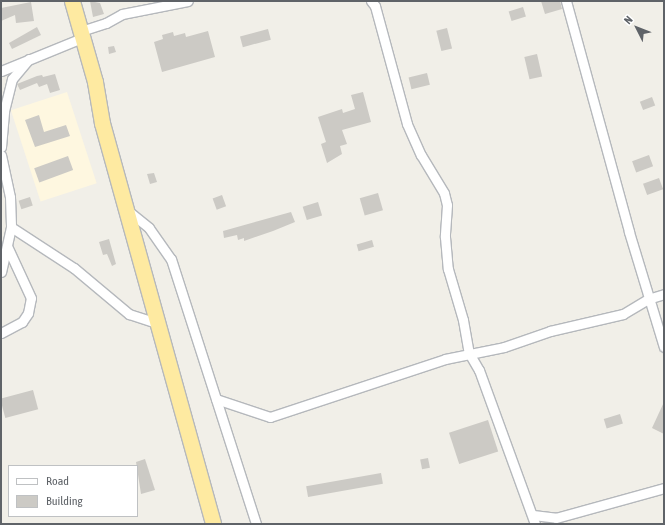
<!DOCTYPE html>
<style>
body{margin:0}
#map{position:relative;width:665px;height:525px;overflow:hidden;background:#f1efe8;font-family:"Asap Condensed",sans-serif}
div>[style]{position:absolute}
.commercial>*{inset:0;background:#fef7e0;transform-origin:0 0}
.building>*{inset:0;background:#cccac5;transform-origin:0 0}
.roads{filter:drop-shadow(1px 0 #b5b8bc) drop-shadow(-1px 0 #b5b8bc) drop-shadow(0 1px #b5b8bc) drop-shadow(0 -1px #b5b8bc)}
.minor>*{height:9px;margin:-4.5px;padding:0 4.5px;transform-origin:4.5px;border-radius:4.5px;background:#fff}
.trunk>*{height:15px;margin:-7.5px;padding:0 7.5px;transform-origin:7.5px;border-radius:7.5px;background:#feeaa1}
span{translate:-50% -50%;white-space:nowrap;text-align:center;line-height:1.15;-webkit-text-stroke:3.5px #fff;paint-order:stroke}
.frame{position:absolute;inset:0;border:2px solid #5f6368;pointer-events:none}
.legend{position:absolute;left:8px;top:465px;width:130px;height:52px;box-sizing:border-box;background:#fff;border:1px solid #bfc1c3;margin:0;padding:5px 7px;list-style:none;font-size:12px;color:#5f6368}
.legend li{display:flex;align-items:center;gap:8px;height:20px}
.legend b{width:20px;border:1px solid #bfc1c3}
.north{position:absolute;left:617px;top:8px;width:40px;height:40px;-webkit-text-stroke:3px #fff;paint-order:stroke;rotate:312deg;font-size:11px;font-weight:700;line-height:16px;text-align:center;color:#5f6368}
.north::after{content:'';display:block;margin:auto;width:14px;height:18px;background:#5f6368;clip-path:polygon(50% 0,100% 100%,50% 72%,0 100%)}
</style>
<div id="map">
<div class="commercial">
<div style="left:67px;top:92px;width:96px;height:59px;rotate:72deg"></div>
</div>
<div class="building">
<div style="clip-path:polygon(90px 1px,100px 3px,104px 14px,93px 17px)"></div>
<div style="clip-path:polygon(541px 1px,560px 1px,562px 9px,545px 14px)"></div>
<div style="clip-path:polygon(31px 2px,34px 21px,16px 23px,15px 15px,1px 21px,1px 8px)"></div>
<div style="left:523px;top:7px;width:10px;height:15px;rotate:73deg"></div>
<div style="clip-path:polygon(37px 27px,41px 35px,12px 49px,9px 43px)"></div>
<div style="left:447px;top:28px;width:21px;height:11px;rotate:76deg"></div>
<div style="left:268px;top:29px;width:11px;height:29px;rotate:75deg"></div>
<div style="clip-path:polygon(208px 31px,215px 57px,162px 72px,154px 42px,163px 39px,162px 35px,173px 32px,174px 36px,185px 33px,186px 37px)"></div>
<div style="clip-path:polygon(114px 46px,116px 52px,109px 54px,108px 47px)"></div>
<div style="left:537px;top:54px;width:23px;height:13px;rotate:77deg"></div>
<div style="left:427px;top:73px;width:12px;height:19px;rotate:76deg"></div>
<div style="clip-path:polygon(55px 74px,60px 90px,50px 93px,47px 84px,39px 87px,37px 83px,20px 90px,17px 84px,37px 76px,42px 75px,43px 77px)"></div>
<div style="clip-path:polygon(363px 92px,371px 122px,342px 130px,347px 144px,340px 146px,342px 154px,327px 163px,321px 144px,326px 142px,318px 117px,342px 109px,343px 113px,355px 109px,351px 95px)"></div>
<div style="left:652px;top:97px;width:9px;height:13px;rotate:69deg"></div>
<div style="clip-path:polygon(39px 115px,44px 132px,66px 125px,70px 136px,35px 147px,25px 120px)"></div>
<div style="left:649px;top:155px;width:12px;height:18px;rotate:70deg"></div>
<div style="left:68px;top:156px;width:15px;height:36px;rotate:70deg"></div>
<div style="clip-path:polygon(154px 173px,157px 182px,150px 184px,147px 174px)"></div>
<div style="left:659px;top:178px;width:12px;height:17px;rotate:70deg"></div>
<div style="left:378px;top:193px;width:18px;height:19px;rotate:74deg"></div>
<div style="left:222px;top:195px;width:12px;height:10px;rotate:70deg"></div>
<div style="left:30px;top:197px;width:9px;height:12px;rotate:72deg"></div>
<div style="left:318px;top:202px;width:14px;height:16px;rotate:73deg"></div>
<div style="clip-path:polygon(291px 212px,295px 222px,273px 231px,244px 241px,244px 238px,238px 240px,237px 235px,224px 238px,223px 231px)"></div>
<div style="clip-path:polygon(109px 239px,116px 264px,112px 266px,107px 254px,103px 255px,99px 242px)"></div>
<div style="left:372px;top:240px;width:7px;height:16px;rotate:74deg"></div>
<div style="left:33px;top:390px;width:20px;height:34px;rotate:75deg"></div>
<div style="clip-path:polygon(664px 402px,664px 434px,652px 428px)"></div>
<div style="left:620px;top:414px;width:10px;height:17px;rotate:73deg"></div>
<div style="left:488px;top:420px;width:33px;height:41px;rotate:72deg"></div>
<div style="left:428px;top:458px;width:10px;height:8px;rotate:79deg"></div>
<div style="clip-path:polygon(145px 459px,155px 490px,141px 494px,136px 462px)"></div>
<div style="left:381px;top:473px;width:11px;height:76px;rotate:80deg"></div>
</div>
<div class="roads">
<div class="minor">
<div style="left:371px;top:1px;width:6px;rotate:51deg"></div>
<div style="left:375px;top:6px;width:122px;rotate:74.8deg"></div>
<div style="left:407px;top:124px;width:34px;rotate:66deg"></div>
<div style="left:421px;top:155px;width:44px;rotate:58.8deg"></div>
<div style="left:444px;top:193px;width:12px;rotate:76deg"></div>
<div style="left:447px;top:205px;width:32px;rotate:94deg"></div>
<div style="left:445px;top:237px;width:32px;rotate:85deg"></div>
<div style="left:448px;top:269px;width:53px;rotate:73.6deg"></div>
<div style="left:463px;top:320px;width:34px;rotate:80deg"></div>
<div style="left:469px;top:353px;width:20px;rotate:60deg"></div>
<div style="left:479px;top:370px;width:164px;rotate:70deg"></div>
<div style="left:566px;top:1px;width:239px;rotate:74.7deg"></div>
<div style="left:629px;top:232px;width:120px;rotate:73.1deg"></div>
<div style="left:81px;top:31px;width:26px;rotate:-18deg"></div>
<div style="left:106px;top:23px;width:18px;rotate:-29deg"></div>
<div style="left:122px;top:14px;width:67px;rotate:-11.1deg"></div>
<div style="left:1px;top:71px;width:87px;rotate:-22.2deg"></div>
<div style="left:1px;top:147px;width:36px;rotate:-85deg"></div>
<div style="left:4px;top:111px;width:33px;rotate:-76deg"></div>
<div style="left:12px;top:79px;width:26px;rotate:-50deg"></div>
<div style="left:1px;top:155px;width:43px;rotate:77.9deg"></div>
<div style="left:10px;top:197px;width:30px;rotate:88deg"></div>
<div style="left:11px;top:227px;width:46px;rotate:102.5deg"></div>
<div style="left:127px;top:210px;width:28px;rotate:39deg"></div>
<div style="left:149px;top:228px;width:38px;rotate:55deg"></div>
<div style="left:171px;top:259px;width:278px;rotate:72.2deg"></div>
<div style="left:11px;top:227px;width:75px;rotate:33.1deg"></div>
<div style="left:74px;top:268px;width:72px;rotate:39.9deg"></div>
<div style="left:129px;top:314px;width:28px;rotate:18deg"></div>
<div style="left:1px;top:333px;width:24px;rotate:-28deg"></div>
<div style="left:22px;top:322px;width:11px;rotate:-56deg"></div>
<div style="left:28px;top:313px;width:15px;rotate:-79deg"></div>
<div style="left:31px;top:298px;width:57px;rotate:-114.8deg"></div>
<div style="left:216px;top:399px;width:57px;rotate:18.4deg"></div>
<div style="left:270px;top:417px;width:184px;rotate:-18.3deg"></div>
<div style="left:445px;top:359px;width:60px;rotate:-11.5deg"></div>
<div style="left:504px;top:347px;width:49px;rotate:-19.2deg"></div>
<div style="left:550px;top:331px;width:75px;rotate:-13.1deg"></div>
<div style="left:623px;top:314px;width:29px;rotate:-31deg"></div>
<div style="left:648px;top:299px;width:17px;rotate:-17deg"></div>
<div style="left:533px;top:515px;width:23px;rotate:7deg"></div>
<div style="left:556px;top:518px;width:112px;rotate:-15.5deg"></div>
</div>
<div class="trunk">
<div style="left:72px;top:1px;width:84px;rotate:74.1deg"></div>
<div style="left:95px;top:82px;width:42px;rotate:80.3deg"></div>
<div style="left:102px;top:123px;width:416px;rotate:74.5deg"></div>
</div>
</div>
<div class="frame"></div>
<ul class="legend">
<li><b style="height:5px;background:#fff"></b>Road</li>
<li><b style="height:11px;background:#cccac5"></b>Building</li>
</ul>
<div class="north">N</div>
</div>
